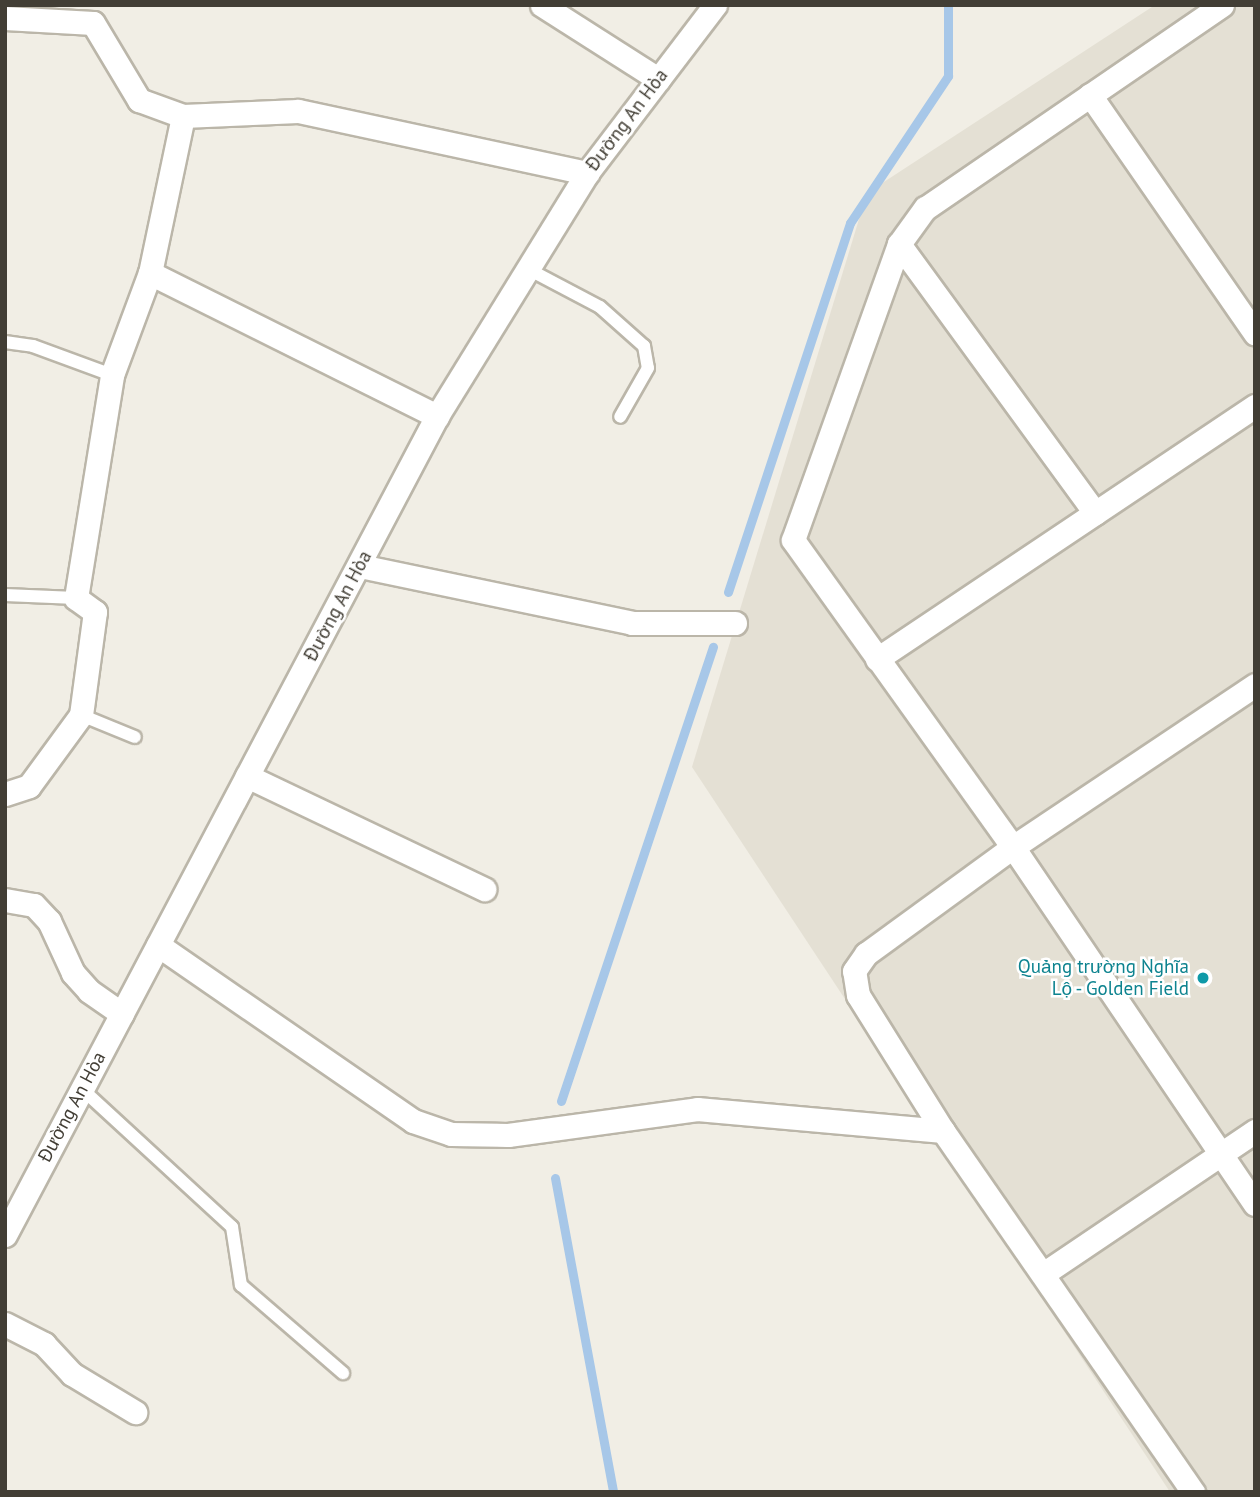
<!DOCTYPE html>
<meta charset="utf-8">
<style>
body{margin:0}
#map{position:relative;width:1260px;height:1497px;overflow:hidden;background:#f1eee5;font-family:"PT Sans",sans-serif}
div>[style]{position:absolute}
.residential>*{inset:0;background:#e4e0d4}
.stream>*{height:9px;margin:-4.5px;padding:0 4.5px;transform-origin:4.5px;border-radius:4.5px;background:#a7c7e8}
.roads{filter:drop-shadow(2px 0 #bbb6a9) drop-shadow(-2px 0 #bbb6a9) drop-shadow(0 2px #bbb6a9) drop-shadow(0 -2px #bbb6a9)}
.lane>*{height:12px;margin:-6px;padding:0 6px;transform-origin:6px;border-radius:6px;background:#fff}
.street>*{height:23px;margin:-11.5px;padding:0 11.5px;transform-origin:11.5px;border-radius:11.5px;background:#fff}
.dots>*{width:19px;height:19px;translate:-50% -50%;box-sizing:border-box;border:4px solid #fff;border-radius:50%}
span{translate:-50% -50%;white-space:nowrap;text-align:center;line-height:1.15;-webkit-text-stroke:5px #fff;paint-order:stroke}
.street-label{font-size:19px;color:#423e35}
.culture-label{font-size:19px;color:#0d838f}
.right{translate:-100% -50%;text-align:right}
.frame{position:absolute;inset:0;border:7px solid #423e35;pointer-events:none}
</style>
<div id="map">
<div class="residential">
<div style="clip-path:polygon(1155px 5px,1255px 5px,1255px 1492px,1170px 1492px,692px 767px,867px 193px)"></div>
</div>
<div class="stream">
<div style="left:728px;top:592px;width:389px;rotate:-71.7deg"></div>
<div style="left:850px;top:223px;width:177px;rotate:-56.3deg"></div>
<div style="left:948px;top:76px;width:71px;rotate:-90deg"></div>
<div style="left:561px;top:1101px;width:479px;rotate:-71.5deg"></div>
<div style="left:555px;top:1178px;width:319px;rotate:79.5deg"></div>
</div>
<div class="roads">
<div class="lane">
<div style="left:528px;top:269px;width:81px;rotate:27.8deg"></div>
<div style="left:600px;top:307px;width:59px;rotate:41.6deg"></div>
<div style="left:644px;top:346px;width:22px;rotate:80deg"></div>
<div style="left:648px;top:368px;width:56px;rotate:119.7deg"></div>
<div style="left:5px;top:342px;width:28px;rotate:8deg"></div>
<div style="left:33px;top:346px;width:84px;rotate:20.2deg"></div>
<div style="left:5px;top:595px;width:71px;rotate:2.4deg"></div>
<div style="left:81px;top:715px;width:58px;rotate:22.2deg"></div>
<div style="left:82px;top:1089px;width:204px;rotate:42.6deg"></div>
<div style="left:232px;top:1227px;width:59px;rotate:81.2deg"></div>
<div style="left:241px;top:1285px;width:135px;rotate:40.8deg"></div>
</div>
<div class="street">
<div style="left:542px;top:5px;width:138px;rotate:32.5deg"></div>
<div style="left:1222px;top:5px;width:360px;rotate:145.6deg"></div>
<div style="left:925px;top:208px;width:44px;rotate:125.8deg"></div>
<div style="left:899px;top:244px;width:314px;rotate:109.7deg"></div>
<div style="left:793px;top:540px;width:378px;rotate:54.4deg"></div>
<div style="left:1013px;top:847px;width:431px;rotate:55.9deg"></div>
<div style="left:5px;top:18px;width:88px;rotate:3.3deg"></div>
<div style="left:93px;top:23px;width:90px;rotate:59.1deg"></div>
<div style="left:139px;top:100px;width:47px;rotate:20deg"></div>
<div style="left:183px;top:116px;width:115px;rotate:-2.5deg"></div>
<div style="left:298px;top:111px;width:296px;rotate:12.1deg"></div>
<div style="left:1090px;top:95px;width:290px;rotate:55.3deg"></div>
<div style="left:899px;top:244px;width:333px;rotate:53.9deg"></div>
<div style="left:150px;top:273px;width:321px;rotate:26.5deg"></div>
<div style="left:360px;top:566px;width:278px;rotate:11.8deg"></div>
<div style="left:632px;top:623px;width:103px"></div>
<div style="left:877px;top:659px;width:455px;rotate:-33.8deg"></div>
<div style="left:247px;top:776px;width:263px;rotate:25.5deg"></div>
<div style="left:5px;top:794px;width:25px;rotate:-18deg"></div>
<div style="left:29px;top:786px;width:88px;rotate:-53.8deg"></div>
<div style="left:81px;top:715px;width:104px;rotate:-82.3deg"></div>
<div style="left:95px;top:612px;width:24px;rotate:-144deg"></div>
<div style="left:76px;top:598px;width:226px;rotate:-80.8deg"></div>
<div style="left:112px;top:375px;width:109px;rotate:-69.6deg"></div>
<div style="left:150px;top:273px;width:160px;rotate:-78.1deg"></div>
<div style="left:5px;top:900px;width:29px;rotate:10deg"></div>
<div style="left:34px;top:905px;width:22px;rotate:47deg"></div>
<div style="left:49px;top:921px;width:57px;rotate:65.2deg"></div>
<div style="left:73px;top:973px;width:24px;rotate:48deg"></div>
<div style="left:89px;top:991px;width:40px;rotate:34.9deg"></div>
<div style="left:158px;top:945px;width:310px;rotate:34.6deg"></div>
<div style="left:413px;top:1121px;width:40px;rotate:18.9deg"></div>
<div style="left:451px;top:1134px;width:57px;rotate:1deg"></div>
<div style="left:508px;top:1135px;width:191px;rotate:-7.8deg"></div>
<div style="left:697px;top:1109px;width:247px;rotate:5.1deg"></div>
<div style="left:5px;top:1235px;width:926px;rotate:-62.19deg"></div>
<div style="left:437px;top:416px;width:286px;rotate:-58.3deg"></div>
<div style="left:587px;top:173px;width:211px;rotate:-52.7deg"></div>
<div style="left:1043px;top:1274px;width:256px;rotate:-34deg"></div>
<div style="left:5px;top:1324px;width:44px;rotate:27.1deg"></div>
<div style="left:44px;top:1344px;width:41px;rotate:47deg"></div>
<div style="left:72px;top:1374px;width:74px;rotate:31.1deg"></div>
<div style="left:1193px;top:1492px;width:439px;rotate:-124.7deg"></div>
<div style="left:943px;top:1131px;width:160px;rotate:-122deg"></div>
<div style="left:858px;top:995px;width:24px;rotate:-99deg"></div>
<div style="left:854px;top:971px;width:21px;rotate:-55deg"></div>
<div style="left:866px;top:954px;width:182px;rotate:-36.1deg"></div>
<div style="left:1013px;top:847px;width:291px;rotate:-33.8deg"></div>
</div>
</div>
<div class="dots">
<div style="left:1203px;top:978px;background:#0f9aa8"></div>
</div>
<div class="street-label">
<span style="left:627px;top:120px;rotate:-53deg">Đường An Hòa</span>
<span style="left:338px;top:606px;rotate:-62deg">Đường An Hòa</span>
<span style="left:72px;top:1107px;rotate:-62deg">Đường An Hòa</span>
</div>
<div class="culture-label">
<span class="right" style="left:1189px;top:978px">Quảng trường Nghĩa<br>Lộ - Golden Field</span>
</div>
<div class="frame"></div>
</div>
